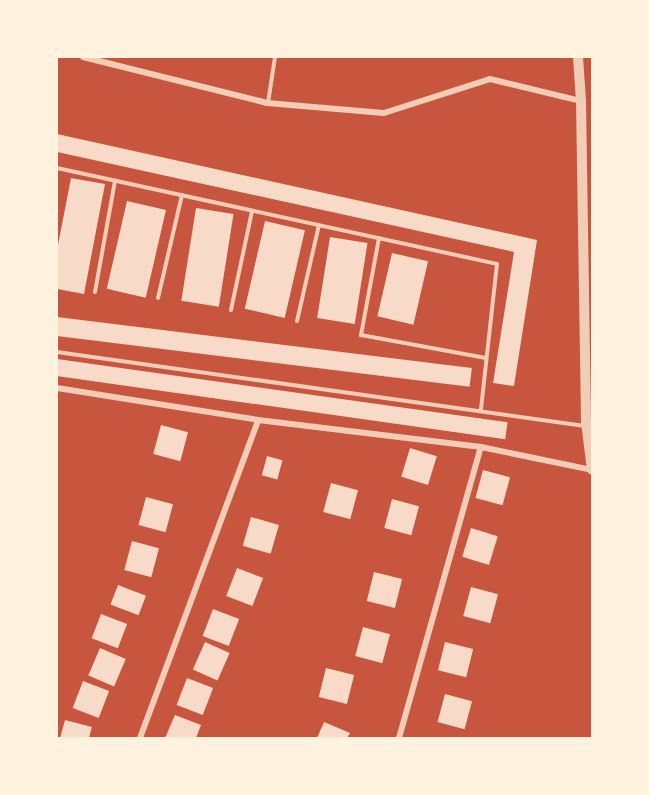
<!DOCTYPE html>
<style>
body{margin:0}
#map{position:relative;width:649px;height:795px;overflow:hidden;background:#c8553d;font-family:Commissioner,sans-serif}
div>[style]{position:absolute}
.building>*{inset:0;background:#f7dbc8;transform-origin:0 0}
.service>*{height:4px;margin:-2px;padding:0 2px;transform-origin:2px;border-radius:2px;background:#f1ccb7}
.minor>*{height:6px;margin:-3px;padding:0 3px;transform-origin:3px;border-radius:3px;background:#f1ccb7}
.tertiary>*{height:10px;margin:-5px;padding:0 5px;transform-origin:5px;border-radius:5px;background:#f1ccb7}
span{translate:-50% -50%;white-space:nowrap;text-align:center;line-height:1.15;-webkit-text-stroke:5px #fff3e0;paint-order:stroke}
.frame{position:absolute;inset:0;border:58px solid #fff3e0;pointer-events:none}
</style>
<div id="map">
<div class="building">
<div style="clip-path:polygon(57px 134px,537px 240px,514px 386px,493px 383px,514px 252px,57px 152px)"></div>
<div style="clip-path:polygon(71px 178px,105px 184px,84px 294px,57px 289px,57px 250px)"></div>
<div style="left:127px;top:201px;width:40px;height:90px;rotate:13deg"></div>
<div style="left:196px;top:208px;width:38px;height:94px;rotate:9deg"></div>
<div style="left:265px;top:221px;width:41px;height:90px;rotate:13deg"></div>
<div style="left:330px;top:237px;width:38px;height:82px;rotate:9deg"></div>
<div style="left:392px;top:253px;width:37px;height:65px;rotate:13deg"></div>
<div style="left:57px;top:317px;width:418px;height:19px;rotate:7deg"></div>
<div style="left:57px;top:359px;width:455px;height:17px;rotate:8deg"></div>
<div style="left:161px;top:425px;width:28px;height:30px;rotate:15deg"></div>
<div style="left:410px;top:448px;width:28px;height:30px;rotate:17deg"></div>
<div style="left:267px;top:456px;width:16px;height:20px;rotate:15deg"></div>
<div style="left:483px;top:470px;width:28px;height:29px;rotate:15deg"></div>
<div style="left:331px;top:483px;width:28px;height:30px;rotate:15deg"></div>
<div style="left:146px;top:497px;width:28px;height:29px;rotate:15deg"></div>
<div style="left:392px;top:499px;width:28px;height:30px;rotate:15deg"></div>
<div style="left:251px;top:517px;width:29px;height:30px;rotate:16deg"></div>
<div style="left:471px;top:528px;width:28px;height:30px;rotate:17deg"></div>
<div style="left:132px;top:541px;width:28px;height:30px;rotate:15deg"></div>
<div style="left:237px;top:568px;width:28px;height:30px;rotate:21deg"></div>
<div style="left:374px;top:572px;width:29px;height:30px;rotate:14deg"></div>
<div style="left:118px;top:585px;width:30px;height:21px;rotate:21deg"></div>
<div style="left:471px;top:587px;width:28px;height:30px;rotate:15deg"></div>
<div style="left:213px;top:609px;width:28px;height:29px;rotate:21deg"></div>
<div style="left:101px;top:614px;width:28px;height:26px;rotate:21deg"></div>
<div style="left:363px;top:627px;width:28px;height:30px;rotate:15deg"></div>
<div style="left:205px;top:642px;width:27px;height:30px;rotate:24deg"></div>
<div style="left:445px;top:642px;width:29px;height:29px;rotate:14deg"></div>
<div style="left:100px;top:648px;width:28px;height:30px;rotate:23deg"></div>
<div style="left:326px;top:668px;width:29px;height:30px;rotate:14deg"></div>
<div style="left:187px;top:678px;width:28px;height:29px;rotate:21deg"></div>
<div style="left:83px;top:681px;width:28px;height:29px;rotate:21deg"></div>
<div style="left:445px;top:694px;width:28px;height:29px;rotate:15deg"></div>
<div style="clip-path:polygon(175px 715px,201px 725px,196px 738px,165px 738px)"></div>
<div style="clip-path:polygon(65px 720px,92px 727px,89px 738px,60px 738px)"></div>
<div style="clip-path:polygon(324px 722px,350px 733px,347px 738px,317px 738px)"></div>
</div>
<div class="service">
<div style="left:268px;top:103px;width:47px;rotate:-81.3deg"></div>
<div style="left:57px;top:168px;width:450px;rotate:12.3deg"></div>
<div style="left:497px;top:264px;width:147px;rotate:96.3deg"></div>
<div style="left:379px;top:238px;width:99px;rotate:100.5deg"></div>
<div style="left:361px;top:335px;width:127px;rotate:10.4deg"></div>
<div style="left:95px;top:292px;width:113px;rotate:-79.8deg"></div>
<div style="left:158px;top:298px;width:106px;rotate:-76.9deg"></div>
<div style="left:231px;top:310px;width:101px;rotate:-78deg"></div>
<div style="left:297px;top:321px;width:98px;rotate:-77.1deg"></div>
<div style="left:57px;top:352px;width:533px;rotate:7.98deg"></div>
</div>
<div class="minor">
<div style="left:83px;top:57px;width:190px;rotate:14deg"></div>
<div style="left:267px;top:103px;width:117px;rotate:4.9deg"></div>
<div style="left:384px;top:113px;width:111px;rotate:-17.8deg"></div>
<div style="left:490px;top:79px;width:94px;rotate:13.6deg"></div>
<div style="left:57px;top:388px;width:204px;rotate:9deg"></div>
<div style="left:258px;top:420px;width:225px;rotate:6.9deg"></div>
<div style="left:481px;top:447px;width:113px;rotate:11.7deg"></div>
<div style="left:140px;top:738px;width:339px;rotate:-69.6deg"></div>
<div style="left:399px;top:738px;width:302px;rotate:-74.3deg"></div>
</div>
<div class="tertiary">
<div style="left:578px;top:57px;width:44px;rotate:86.1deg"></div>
<div style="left:581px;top:101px;width:321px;rotate:89.1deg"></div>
<div style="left:586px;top:422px;width:48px;rotate:82.9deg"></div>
</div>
<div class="frame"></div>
</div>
